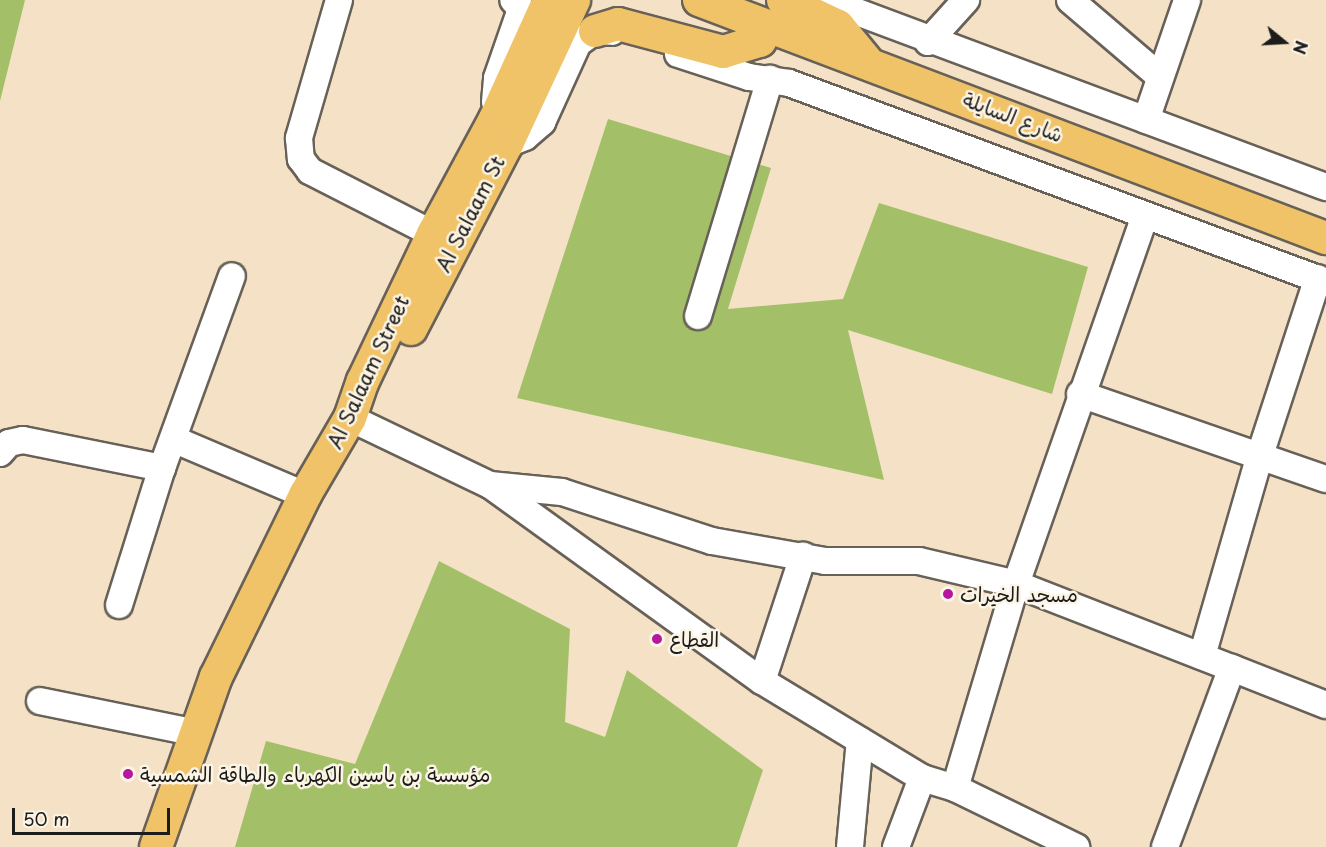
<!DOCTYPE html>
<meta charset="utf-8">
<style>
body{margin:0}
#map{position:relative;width:1326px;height:847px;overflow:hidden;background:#f5e1c6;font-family:"Playpen Sans","Playpen Sans Arabic",sans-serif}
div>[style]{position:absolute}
.green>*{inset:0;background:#a3c068}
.roads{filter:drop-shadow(2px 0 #686158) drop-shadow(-2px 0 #686158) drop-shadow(0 2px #686158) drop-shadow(0 -2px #686158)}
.minor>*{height:26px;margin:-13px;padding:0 13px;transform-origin:13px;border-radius:13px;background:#fff}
.major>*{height:32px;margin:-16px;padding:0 16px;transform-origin:16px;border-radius:16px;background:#f1c369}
.dots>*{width:16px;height:16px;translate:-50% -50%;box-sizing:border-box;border:3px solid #fcf5e5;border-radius:50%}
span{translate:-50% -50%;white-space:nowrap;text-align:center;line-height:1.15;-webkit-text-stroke:5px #fcf5e5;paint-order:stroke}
.street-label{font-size:20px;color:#1c1c1c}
.poi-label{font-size:20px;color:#1c1c1c}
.left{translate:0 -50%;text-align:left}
.north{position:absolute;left:1254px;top:12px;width:60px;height:60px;-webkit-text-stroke:4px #fcf5e5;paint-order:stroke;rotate:108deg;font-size:16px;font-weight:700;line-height:24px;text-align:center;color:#1c1c1c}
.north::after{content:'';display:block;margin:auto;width:21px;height:27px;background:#1c1c1c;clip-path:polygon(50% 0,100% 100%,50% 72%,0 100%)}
.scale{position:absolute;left:12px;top:808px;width:158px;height:27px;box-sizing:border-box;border:3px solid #1c1c1c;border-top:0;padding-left:8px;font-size:18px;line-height:21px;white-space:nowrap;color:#1c1c1c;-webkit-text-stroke:4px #fcf5e5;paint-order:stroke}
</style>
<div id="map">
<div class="green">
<div style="clip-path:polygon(0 0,25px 0,0 101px)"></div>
<div style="clip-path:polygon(608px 119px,771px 168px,728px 309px,843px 299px,879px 203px,1088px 267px,1052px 394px,848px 330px,884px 480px,517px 398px)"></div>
<div style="clip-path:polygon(439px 561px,570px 629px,565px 722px,605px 737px,627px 670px,763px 770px,737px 847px,235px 847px,266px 741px,355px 764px)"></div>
</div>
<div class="roads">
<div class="minor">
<div style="left:339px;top:0;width:144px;rotate:106.2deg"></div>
<div style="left:299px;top:138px;width:21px;rotate:85deg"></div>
<div style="left:301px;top:159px;width:15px;rotate:53deg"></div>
<div style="left:310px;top:171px;width:138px;rotate:27.1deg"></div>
<div style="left:825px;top:0;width:535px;rotate:20.47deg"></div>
<div style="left:1070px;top:0;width:118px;rotate:40.5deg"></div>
<div style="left:928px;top:42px;width:57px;rotate:-47.9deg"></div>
<div style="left:678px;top:54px;width:75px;rotate:17.9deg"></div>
<div style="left:749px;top:77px;width:40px;rotate:8.5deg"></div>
<div style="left:789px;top:83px;width:573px;rotate:20.33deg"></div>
<div style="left:495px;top:102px;width:24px;rotate:-85deg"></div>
<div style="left:497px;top:78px;width:67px;rotate:-70.8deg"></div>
<div style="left:519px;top:15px;width:9px;rotate:-90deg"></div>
<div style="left:519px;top:6px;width:8px;rotate:-135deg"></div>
<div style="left:1146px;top:120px;width:127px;rotate:-71.1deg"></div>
<div style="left:507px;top:144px;width:19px;rotate:-21deg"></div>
<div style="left:525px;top:137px;width:23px;rotate:-41deg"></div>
<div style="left:542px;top:122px;width:87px;rotate:-65.5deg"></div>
<div style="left:578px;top:43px;width:21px;rotate:-35deg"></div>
<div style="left:595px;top:31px;width:17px;rotate:3deg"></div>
<div style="left:698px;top:316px;width:248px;rotate:-73.1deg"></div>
<div style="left:1080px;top:394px;width:260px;rotate:19.1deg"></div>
<div style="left:350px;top:418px;width:155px;rotate:25.6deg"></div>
<div style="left:490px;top:485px;width:335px;rotate:35.8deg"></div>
<div style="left:762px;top:681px;width:187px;rotate:31.2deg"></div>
<div style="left:922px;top:778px;width:34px;rotate:17deg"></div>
<div style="left:955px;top:788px;width:135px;rotate:26deg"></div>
<div style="left:173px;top:439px;width:143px;rotate:23deg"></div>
<div style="left:0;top:453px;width:13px;rotate:-48deg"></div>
<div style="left:9px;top:443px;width:14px;rotate:-12deg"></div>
<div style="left:23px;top:440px;width:142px;rotate:11.4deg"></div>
<div style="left:490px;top:485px;width:72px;rotate:5.6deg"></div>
<div style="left:562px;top:492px;width:158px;rotate:18.1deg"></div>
<div style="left:712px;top:541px;width:115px;rotate:10deg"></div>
<div style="left:825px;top:561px;width:94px"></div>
<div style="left:919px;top:561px;width:100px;rotate:13.3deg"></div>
<div style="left:1016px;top:584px;width:232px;rotate:21.3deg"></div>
<div style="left:119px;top:605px;width:144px;rotate:-72.6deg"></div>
<div style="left:162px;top:468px;width:204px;rotate:-70deg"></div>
<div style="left:1202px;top:656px;width:209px;rotate:-73.9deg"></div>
<div style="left:1260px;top:455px;width:186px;rotate:-71.9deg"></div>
<div style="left:762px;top:681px;width:132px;rotate:-71.8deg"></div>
<div style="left:40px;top:701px;width:156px;rotate:11.5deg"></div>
<div style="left:955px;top:788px;width:213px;rotate:-73.4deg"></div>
<div style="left:1016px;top:584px;width:390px;rotate:-70.7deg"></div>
<div style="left:850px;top:847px;width:107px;rotate:-84.7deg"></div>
<div style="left:896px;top:847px;width:74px;rotate:-69.4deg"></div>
<div style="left:1165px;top:847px;width:191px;rotate:-69.5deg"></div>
<div style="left:1232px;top:668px;width:101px;rotate:21.5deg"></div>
</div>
<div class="major">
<div style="left:699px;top:0;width:671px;rotate:20.79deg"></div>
<div style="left:783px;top:0;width:61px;rotate:25.3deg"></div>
<div style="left:838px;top:26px;width:44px;rotate:50.5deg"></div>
<div style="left:595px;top:31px;width:24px;rotate:-17deg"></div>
<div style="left:618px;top:24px;width:109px;rotate:14.9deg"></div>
<div style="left:723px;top:52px;width:39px;rotate:-17deg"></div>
<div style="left:760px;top:41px;width:17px;rotate:-62deg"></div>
<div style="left:411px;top:329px;width:208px;rotate:-62.6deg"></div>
<div style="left:507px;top:144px;width:159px;rotate:-65deg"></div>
<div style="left:156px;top:847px;width:180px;rotate:-70.6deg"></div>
<div style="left:216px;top:677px;width:203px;rotate:-63.9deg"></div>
<div style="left:305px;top:495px;width:89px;rotate:-59.7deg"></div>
<div style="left:350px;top:418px;width:39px;rotate:-71deg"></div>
<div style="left:363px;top:381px;width:163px;rotate:-64.5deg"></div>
<div style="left:433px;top:234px;width:131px;rotate:-61.7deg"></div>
<div style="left:495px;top:119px;width:131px;rotate:-65.6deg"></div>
</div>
</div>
<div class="dots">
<div style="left:948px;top:594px;background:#b5179e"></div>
<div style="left:657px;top:639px;background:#b5179e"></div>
<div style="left:128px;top:774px;background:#b5179e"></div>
</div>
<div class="street-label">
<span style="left:1013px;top:117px;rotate:21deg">شارع السايلة</span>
<span style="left:470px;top:214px;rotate:-63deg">Al Salaam St</span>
<span style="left:368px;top:372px;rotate:-65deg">Al Salaam Street</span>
</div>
<div class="poi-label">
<span class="left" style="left:960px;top:594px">مسجد الخيرات</span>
<span class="left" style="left:669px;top:639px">القطاع</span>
<span class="left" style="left:140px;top:774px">مؤسسة بن ياسين الكهرباء والطاقة الشمسية</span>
</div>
<div class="north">N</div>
<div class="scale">50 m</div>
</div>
